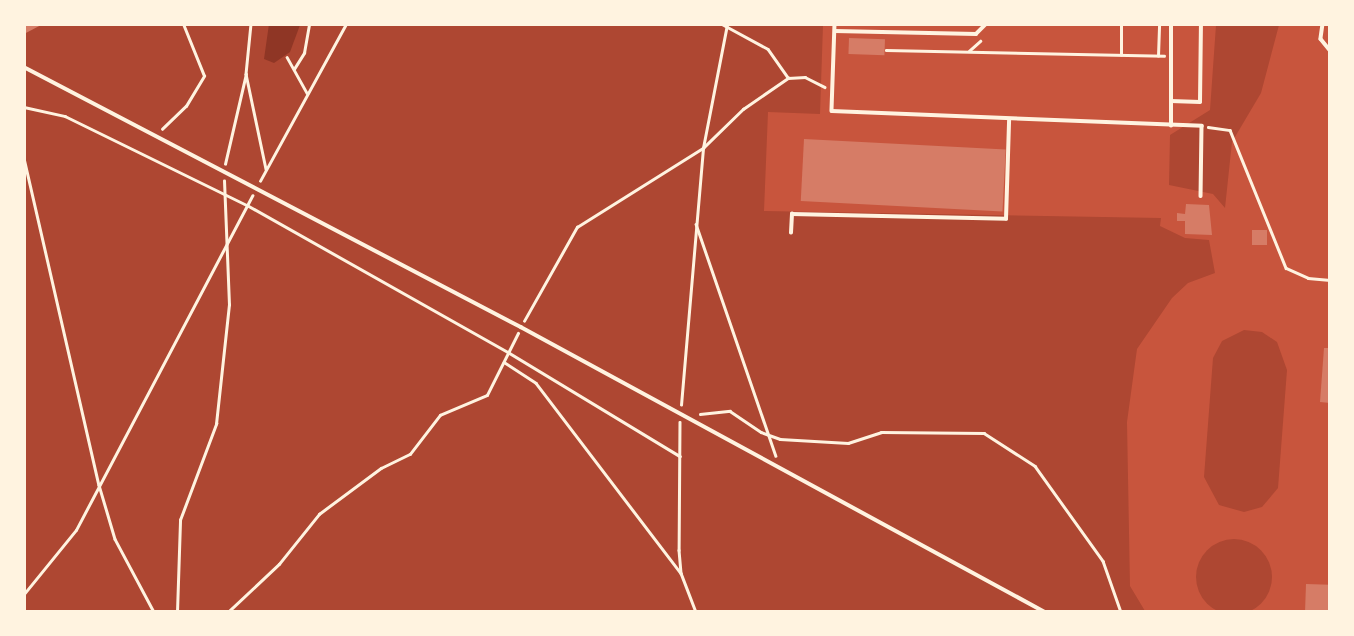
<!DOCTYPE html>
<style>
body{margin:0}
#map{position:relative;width:1354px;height:636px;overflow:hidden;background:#c8553d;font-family:Roboto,sans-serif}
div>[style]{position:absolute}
.green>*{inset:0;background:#ae4732}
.round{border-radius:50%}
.water>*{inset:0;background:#8f3625}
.building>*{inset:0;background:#d67c66;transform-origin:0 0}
.path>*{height:2.5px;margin:-1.25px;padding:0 1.25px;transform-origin:1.25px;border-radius:1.25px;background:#fff3e0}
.service>*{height:3.5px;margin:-1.75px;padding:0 1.75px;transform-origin:1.75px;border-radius:1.75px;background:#fff3e0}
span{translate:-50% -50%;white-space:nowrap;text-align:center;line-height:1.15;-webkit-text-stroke:5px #fff3e0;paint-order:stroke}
.frame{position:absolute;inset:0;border:26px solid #fff3e0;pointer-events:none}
</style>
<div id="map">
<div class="green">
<div style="clip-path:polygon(24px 25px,823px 25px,820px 114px,768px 112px,764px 211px,1161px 218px,1160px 226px,1185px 238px,1209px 240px,1215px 273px,1188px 283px,1172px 298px,1137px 349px,1127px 422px,1130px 586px,1145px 611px,25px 611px)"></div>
<div style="clip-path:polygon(1216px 25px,1279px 25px,1261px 93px,1232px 142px,1225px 208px,1213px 194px,1169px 185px,1170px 135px,1210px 110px)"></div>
<div style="clip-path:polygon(1244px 330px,1262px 332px,1277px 342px,1287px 370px,1278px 488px,1262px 507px,1244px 512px,1219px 505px,1204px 477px,1213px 358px,1222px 341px)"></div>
<div class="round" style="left:1196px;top:539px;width:76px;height:76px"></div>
</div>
<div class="water">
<div style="clip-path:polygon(269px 24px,300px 25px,290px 52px,274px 63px,264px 59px)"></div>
</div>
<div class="building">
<div style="clip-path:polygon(24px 24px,43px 24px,24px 34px)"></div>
<div style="left:849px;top:38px;width:36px;height:16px;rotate:2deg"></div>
<div style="left:804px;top:139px;width:202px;height:62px;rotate:3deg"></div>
<div style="clip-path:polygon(1186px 204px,1209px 205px,1212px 235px,1185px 234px,1185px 221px,1177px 221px,1177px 213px,1185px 214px)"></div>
<div style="left:1252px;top:230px;width:15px;height:15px"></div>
<div style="clip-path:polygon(1324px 348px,1330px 348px,1330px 403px,1320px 402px)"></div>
<div style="left:1306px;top:584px;width:24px;height:28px;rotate:2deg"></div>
</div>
<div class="path">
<div style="left:251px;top:24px;width:50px;rotate:95.7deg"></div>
<div style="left:246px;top:74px;width:97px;rotate:78.1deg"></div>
<div style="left:722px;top:24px;width:52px;rotate:28.5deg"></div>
<div style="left:768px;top:49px;width:35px;rotate:55deg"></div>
<div style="left:886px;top:50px;width:278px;rotate:1.2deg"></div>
<div style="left:969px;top:51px;width:15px;rotate:-42deg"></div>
<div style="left:1121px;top:55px;width:31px;rotate:-90deg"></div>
<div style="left:1158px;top:56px;width:32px;rotate:-88deg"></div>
<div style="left:287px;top:57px;width:41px;rotate:60.9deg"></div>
<div style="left:294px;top:69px;width:19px;rotate:-58deg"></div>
<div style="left:304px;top:53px;width:29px;rotate:-80deg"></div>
<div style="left:24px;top:107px;width:42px;rotate:12.4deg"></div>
<div style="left:65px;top:116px;width:203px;rotate:26.1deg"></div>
<div style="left:247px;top:205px;width:300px;rotate:29.4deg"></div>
<div style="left:508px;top:352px;width:201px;rotate:31.2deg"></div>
<div style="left:1208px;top:127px;width:22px;rotate:8deg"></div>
<div style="left:1230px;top:130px;width:149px;rotate:67.9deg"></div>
<div style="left:1286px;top:268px;width:24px;rotate:24deg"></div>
<div style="left:1308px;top:278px;width:22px;rotate:5deg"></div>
<div style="left:162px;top:129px;width:33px;rotate:-44deg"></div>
<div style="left:186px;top:106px;width:35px;rotate:-59deg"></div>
<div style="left:204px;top:76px;width:56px;rotate:-112deg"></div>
<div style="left:24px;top:158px;width:335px;rotate:77.1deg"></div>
<div style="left:99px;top:485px;width:56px;rotate:73.5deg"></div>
<div style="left:115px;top:539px;width:83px;rotate:61.9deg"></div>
<div style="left:225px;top:164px;width:92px;rotate:-76.9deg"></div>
<div style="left:260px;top:181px;width:179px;rotate:-61.3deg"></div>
<div style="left:696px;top:224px;width:245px;rotate:71deg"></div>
<div style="left:524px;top:321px;width:108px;rotate:-60.6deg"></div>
<div style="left:577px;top:227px;width:149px;rotate:-32.1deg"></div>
<div style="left:703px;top:148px;width:56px;rotate:-44.3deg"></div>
<div style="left:743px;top:109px;width:55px;rotate:-34.6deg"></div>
<div style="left:788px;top:78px;width:17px;rotate:-3deg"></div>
<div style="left:805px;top:77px;width:22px;rotate:27deg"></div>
<div style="left:504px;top:362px;width:38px;rotate:33deg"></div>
<div style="left:536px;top:383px;width:239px;rotate:52.7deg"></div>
<div style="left:681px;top:405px;width:258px;rotate:-85.1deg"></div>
<div style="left:703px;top:148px;width:126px;rotate:-79deg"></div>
<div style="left:700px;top:414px;width:30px;rotate:-6deg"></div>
<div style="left:730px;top:411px;width:37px;rotate:34deg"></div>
<div style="left:761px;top:432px;width:20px;rotate:20deg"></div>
<div style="left:780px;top:439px;width:68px;rotate:3.4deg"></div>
<div style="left:848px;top:443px;width:35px;rotate:-18deg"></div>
<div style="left:881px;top:432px;width:103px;rotate:0.6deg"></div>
<div style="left:984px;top:433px;width:61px;rotate:32.9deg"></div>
<div style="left:1035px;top:466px;width:117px;rotate:54.4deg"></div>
<div style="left:1103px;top:561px;width:54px;rotate:70.6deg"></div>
<div style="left:680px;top:422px;width:128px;rotate:90.4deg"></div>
<div style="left:679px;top:550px;width:23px;rotate:85deg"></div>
<div style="left:681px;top:573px;width:42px;rotate:69deg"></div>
<div style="left:24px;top:594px;width:82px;rotate:-50.9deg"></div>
<div style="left:76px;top:530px;width:378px;rotate:-62.2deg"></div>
<div style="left:177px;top:612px;width:92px;rotate:-88.1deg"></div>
<div style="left:180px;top:520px;width:103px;rotate:-69.4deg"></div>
<div style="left:216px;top:424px;width:120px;rotate:-83.8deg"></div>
<div style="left:229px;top:305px;width:124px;rotate:-92.3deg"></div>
<div style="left:228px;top:612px;width:70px;rotate:-43.3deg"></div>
<div style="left:279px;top:564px;width:64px;rotate:-51.3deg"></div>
<div style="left:319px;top:514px;width:77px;rotate:-36.6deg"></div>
<div style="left:381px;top:468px;width:32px;rotate:-26deg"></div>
<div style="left:410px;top:454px;width:49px;rotate:-52.4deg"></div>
<div style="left:440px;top:415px;width:51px;rotate:-23.1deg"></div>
<div style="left:487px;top:395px;width:69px;rotate:-63.4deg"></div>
</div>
<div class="service">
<div style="left:835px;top:24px;width:87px;rotate:92deg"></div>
<div style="left:832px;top:111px;width:370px;rotate:2.3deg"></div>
<div style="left:1202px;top:126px;width:70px;rotate:90.8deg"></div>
<div style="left:1323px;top:24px;width:15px;rotate:98deg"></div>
<div style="left:1321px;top:39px;width:14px;rotate:51deg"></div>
<div style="left:835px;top:31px;width:141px;rotate:1.2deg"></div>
<div style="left:976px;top:34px;width:14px;rotate:-45deg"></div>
<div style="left:24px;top:67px;width:561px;rotate:27.62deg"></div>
<div style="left:521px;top:327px;width:596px;rotate:28.54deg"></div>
<div style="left:1171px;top:101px;width:29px;rotate:2deg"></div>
<div style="left:1200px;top:102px;width:78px;rotate:-89.3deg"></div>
<div style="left:1171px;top:126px;width:102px;rotate:-90deg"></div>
<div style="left:791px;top:233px;width:19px;rotate:-87deg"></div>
<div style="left:792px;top:214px;width:214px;rotate:1.3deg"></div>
<div style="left:1006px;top:219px;width:98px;rotate:-88.2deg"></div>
</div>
<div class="frame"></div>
</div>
